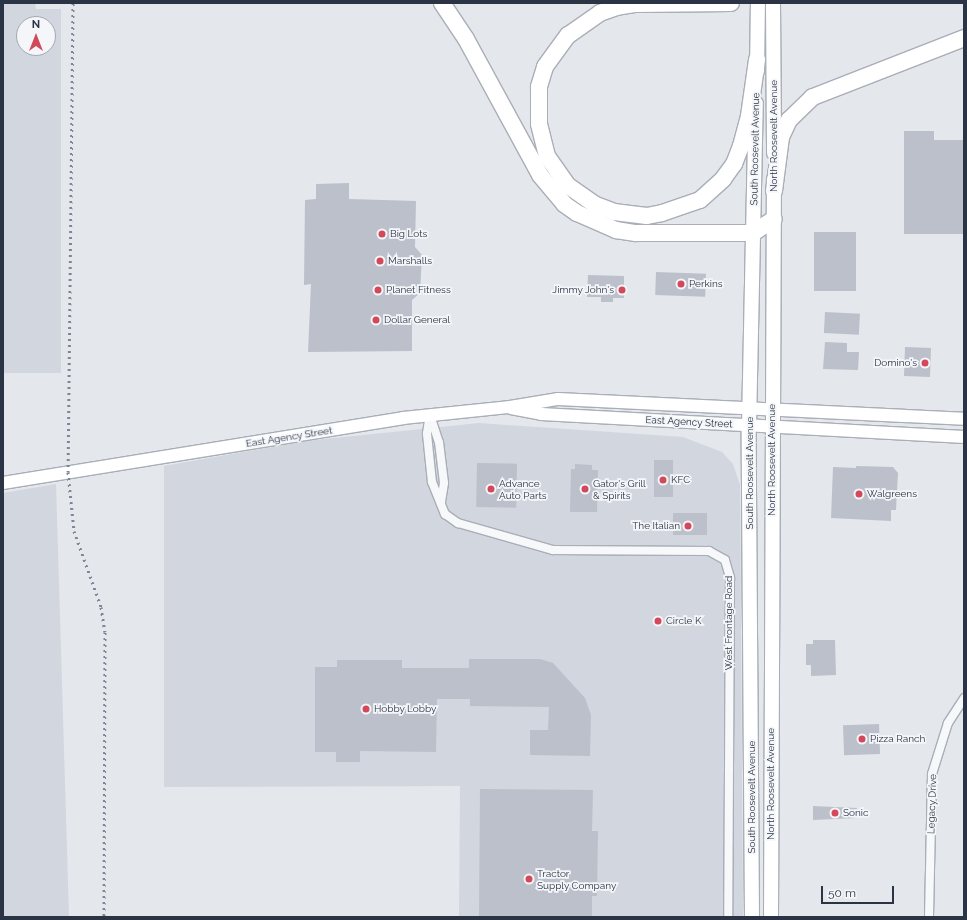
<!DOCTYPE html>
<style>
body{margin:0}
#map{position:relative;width:967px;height:920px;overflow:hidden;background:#e4e7ec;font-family:Raleway,sans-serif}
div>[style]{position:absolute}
.built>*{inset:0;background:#d2d6de}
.building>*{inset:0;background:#bbc0ca;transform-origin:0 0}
.roads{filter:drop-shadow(1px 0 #a9aeb7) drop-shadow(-1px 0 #a9aeb7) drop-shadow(0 1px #a9aeb7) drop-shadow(0 -1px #a9aeb7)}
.minor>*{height:8px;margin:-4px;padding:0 4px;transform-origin:4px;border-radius:4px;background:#f7f8fa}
.secondary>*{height:12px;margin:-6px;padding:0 6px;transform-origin:6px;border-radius:6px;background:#fff}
.trunk>*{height:14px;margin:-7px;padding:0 7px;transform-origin:7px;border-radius:7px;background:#fff}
.motorway>*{height:16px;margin:-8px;padding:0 8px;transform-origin:8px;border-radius:8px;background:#fff}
.rail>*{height:3px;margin-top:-1.5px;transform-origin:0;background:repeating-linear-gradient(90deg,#7d8696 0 2px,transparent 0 6px)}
.dots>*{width:11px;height:11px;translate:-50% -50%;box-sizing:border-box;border:2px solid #f4f6f9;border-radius:50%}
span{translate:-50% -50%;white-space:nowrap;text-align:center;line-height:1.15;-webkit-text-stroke:3.5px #f4f6f9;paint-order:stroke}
.street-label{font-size:10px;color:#2b3445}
.poi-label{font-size:10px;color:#2b3445}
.left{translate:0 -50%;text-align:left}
.right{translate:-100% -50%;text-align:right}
.frame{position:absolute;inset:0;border:4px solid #2b3445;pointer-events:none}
.north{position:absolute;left:16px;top:16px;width:40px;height:40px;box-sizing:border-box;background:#f4f6f9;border:1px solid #a4a8b1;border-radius:50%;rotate:0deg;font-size:11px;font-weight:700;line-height:16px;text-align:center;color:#2b3445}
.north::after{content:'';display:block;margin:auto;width:14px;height:18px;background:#d1495b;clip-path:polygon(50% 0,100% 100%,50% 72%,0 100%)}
.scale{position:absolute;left:821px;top:886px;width:73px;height:18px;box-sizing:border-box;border:2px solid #2b3445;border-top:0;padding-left:5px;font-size:12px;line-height:14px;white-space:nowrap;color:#2b3445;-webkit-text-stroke:3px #f4f6f9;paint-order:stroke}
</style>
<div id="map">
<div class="built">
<div style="clip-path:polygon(evenodd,3px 3px,35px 3px,36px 9px,61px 9px,61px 373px,3px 373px,3px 3px,24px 24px,48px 24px,48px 48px,24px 48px,24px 24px)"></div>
<div style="clip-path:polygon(479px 423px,683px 437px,722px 452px,733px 464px,740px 485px,743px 917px,459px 917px,460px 786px,164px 787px,164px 466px,306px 441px)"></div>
<div style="clip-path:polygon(56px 484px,69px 917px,3px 917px,3px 493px)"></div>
</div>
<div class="building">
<div style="clip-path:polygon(904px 131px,934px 131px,934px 140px,964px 140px,964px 234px,904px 234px)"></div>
<div style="clip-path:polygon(349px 183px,349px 199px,416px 201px,415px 247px,422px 255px,420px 293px,412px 300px,412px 351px,308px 352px,311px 284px,304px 285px,305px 200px,316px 199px,316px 184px)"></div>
<div style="left:856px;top:232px;width:59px;height:42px;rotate:90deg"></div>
<div style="left:656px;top:272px;width:50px;height:23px;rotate:2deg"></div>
<div style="clip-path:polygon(588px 275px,624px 276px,624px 298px,613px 298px,613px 302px,601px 302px,601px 297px,587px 297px)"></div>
<div style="left:825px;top:312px;width:35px;height:21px;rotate:3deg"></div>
<div style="clip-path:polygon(825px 342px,847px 343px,847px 352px,859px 352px,858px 370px,823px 369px)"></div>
<div style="left:905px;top:347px;width:26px;height:29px;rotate:2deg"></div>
<div style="left:654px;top:460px;width:19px;height:37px"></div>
<div style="left:477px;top:463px;width:40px;height:44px;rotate:1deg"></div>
<div style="clip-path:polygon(575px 464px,592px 465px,592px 470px,598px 470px,597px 512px,570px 512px,571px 469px,575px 469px)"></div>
<div style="clip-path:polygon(856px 466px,893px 467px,898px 473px,896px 510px,891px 510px,891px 521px,831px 518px,833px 467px,856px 468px)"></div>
<div style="left:707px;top:513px;width:22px;height:34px;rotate:90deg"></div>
<div style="clip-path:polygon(813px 640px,835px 640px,836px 675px,811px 676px,811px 665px,806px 665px,806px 644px,813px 644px)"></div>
<div style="clip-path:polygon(469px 659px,540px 659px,553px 663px,585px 698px,591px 715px,590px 756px,530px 755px,530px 730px,548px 730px,549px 707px,470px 706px,470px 699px,437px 699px,436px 752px,360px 751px,360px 762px,336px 762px,336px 752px,315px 752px,315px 667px,337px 667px,337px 660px,402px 660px,402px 668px,469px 668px)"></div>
<div style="left:879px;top:724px;width:30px;height:36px;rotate:88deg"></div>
<div style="clip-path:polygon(480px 789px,593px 790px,592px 831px,598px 831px,597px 896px,592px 896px,592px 917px,479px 917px)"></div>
<div style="clip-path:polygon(813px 806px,857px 808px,857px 818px,813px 820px)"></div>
</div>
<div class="roads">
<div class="minor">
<div style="left:430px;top:414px;width:20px;rotate:99deg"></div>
<div style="left:427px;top:434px;width:48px;rotate:84.1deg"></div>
<div style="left:432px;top:482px;width:35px;rotate:68deg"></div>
<div style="left:445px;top:514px;width:16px;rotate:35deg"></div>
<div style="left:458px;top:523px;width:99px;rotate:15.9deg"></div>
<div style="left:553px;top:550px;width:156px;rotate:0.4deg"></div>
<div style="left:709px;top:551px;width:18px;rotate:29deg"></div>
<div style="left:725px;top:560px;width:19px;rotate:74deg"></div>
<div style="left:730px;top:578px;width:339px;rotate:90.3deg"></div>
<div style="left:430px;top:415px;width:28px;rotate:72deg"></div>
<div style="left:439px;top:442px;width:41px;rotate:83deg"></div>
<div style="left:444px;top:483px;width:19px;rotate:99deg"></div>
<div style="left:929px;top:917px;width:143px;rotate:-88.8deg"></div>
<div style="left:932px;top:774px;width:53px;rotate:-72.6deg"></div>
<div style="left:948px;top:723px;width:30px;rotate:-57deg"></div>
</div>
<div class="secondary">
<div style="left:511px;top:408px;width:31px;rotate:11deg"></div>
<div style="left:541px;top:414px;width:424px;rotate:3.1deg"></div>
<div style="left:3px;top:483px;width:405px;rotate:-9.2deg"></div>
<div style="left:403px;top:418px;width:108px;rotate:-5.9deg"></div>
<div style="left:510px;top:407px;width:49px;rotate:-9.5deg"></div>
<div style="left:558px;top:399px;width:406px;rotate:2.8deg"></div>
</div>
<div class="trunk">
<div style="left:773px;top:3px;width:150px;rotate:89.6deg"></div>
<div style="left:757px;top:71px;width:68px;rotate:-89.2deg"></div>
<div style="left:752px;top:917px;width:491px;rotate:-90.4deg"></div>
<div style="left:749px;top:426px;width:323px;rotate:-88.8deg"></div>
<div style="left:771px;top:917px;width:738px;rotate:-89.77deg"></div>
</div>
<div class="motorway">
<div style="left:442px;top:3px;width:43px;rotate:56.3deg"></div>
<div style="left:466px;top:39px;width:155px;rotate:61.4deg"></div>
<div style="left:540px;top:175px;width:38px;rotate:50deg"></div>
<div style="left:564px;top:204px;width:16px;rotate:35deg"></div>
<div style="left:577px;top:213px;width:43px;rotate:23.6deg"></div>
<div style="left:616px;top:230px;width:20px;rotate:9deg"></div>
<div style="left:636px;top:233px;width:117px"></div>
<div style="left:753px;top:233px;width:25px;rotate:-34deg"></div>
<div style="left:731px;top:3px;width:97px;rotate:179.4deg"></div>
<div style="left:634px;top:4px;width:17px;rotate:170deg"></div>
<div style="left:617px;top:7px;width:18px;rotate:161deg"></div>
<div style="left:600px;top:13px;width:39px;rotate:145deg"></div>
<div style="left:568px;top:35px;width:39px;rotate:126deg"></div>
<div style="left:545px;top:67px;width:21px;rotate:107deg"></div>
<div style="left:539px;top:87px;width:37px;rotate:90deg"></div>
<div style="left:539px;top:124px;width:33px;rotate:76deg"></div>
<div style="left:547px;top:156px;width:35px;rotate:55deg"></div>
<div style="left:567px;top:185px;width:35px;rotate:35deg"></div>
<div style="left:596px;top:205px;width:19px;rotate:21deg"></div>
<div style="left:614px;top:212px;width:33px;rotate:7deg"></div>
<div style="left:647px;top:216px;width:15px;rotate:-11deg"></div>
<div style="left:662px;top:213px;width:40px;rotate:-18.9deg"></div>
<div style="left:700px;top:200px;width:31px;rotate:-42deg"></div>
<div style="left:723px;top:179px;width:19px;rotate:-54deg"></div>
<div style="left:734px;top:164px;width:19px;rotate:-69deg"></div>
<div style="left:741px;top:146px;width:31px;rotate:-75deg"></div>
<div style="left:749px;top:116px;width:57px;rotate:-81.9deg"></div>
<div style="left:774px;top:191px;width:54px;rotate:-82.6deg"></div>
<div style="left:781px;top:137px;width:19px;rotate:-65deg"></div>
<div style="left:789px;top:120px;width:33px;rotate:-44deg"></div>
<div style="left:813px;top:97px;width:162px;rotate:-21.3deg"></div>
</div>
</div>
<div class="rail">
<div style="left:73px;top:3px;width:469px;rotate:90.6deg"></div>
<div style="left:68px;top:472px;width:59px;rotate:84.2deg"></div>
<div style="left:74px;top:531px;width:81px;rotate:70.4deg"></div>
<div style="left:101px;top:607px;width:25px;rotate:81deg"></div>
<div style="left:105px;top:632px;width:285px;rotate:90.2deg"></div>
</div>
<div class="dots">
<div style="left:382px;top:234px;background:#d1495b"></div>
<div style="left:380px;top:261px;background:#d1495b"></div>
<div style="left:681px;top:284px;background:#d1495b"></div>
<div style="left:378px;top:290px;background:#d1495b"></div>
<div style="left:622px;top:290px;background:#d1495b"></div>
<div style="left:376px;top:320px;background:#d1495b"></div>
<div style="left:925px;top:363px;background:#d1495b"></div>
<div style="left:663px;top:480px;background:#d1495b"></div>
<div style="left:491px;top:489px;background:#d1495b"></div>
<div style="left:585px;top:489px;background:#d1495b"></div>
<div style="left:859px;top:494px;background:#d1495b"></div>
<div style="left:688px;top:526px;background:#d1495b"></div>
<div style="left:658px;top:621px;background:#d1495b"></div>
<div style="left:366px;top:709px;background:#d1495b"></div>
<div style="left:862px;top:739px;background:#d1495b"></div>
<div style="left:835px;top:813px;background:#d1495b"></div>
<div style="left:529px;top:879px;background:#d1495b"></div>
</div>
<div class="street-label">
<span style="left:774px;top:136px;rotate:-90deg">North Roosevelt Avenue</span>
<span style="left:755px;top:149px;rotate:-89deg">South Roosevelt Avenue</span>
<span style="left:689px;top:422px;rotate:3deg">East Agency Street</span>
<span style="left:289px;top:437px;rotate:-9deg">East Agency Street</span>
<span style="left:772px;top:460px;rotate:-90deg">North Roosevelt Avenue</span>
<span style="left:750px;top:473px;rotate:-90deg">South Roosevelt Avenue</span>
<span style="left:729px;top:623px;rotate:-90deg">West Frontage Road</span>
<span style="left:771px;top:784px;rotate:-90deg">North Roosevelt Avenue</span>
<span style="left:752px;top:797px;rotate:-90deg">South Roosevelt Avenue</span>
<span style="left:932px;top:804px;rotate:-88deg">Legacy Drive</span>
</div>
<div class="poi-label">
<span class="left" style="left:390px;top:234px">Big Lots</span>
<span class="left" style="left:388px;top:261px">Marshalls</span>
<span class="left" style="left:689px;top:284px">Perkins</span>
<span class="left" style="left:386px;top:290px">Planet Fitness</span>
<span class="right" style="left:614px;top:290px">Jimmy John's</span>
<span class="left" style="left:384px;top:320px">Dollar General</span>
<span class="right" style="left:917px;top:363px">Domino's</span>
<span class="left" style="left:671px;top:480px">KFC</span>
<span class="left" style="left:499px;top:489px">Advance<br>Auto Parts</span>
<span class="left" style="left:593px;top:489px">Gator's Grill<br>&amp; Spirits</span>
<span class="left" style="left:867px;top:494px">Walgreens</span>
<span class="right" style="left:680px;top:526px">The Italian</span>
<span class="left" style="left:666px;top:621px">Circle K</span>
<span class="left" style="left:374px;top:709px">Hobby Lobby</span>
<span class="left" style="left:870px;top:739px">Pizza Ranch</span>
<span class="left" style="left:843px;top:813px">Sonic</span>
<span class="left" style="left:537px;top:879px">Tractor<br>Supply Company</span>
</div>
<div class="frame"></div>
<div class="north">N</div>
<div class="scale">50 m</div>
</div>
